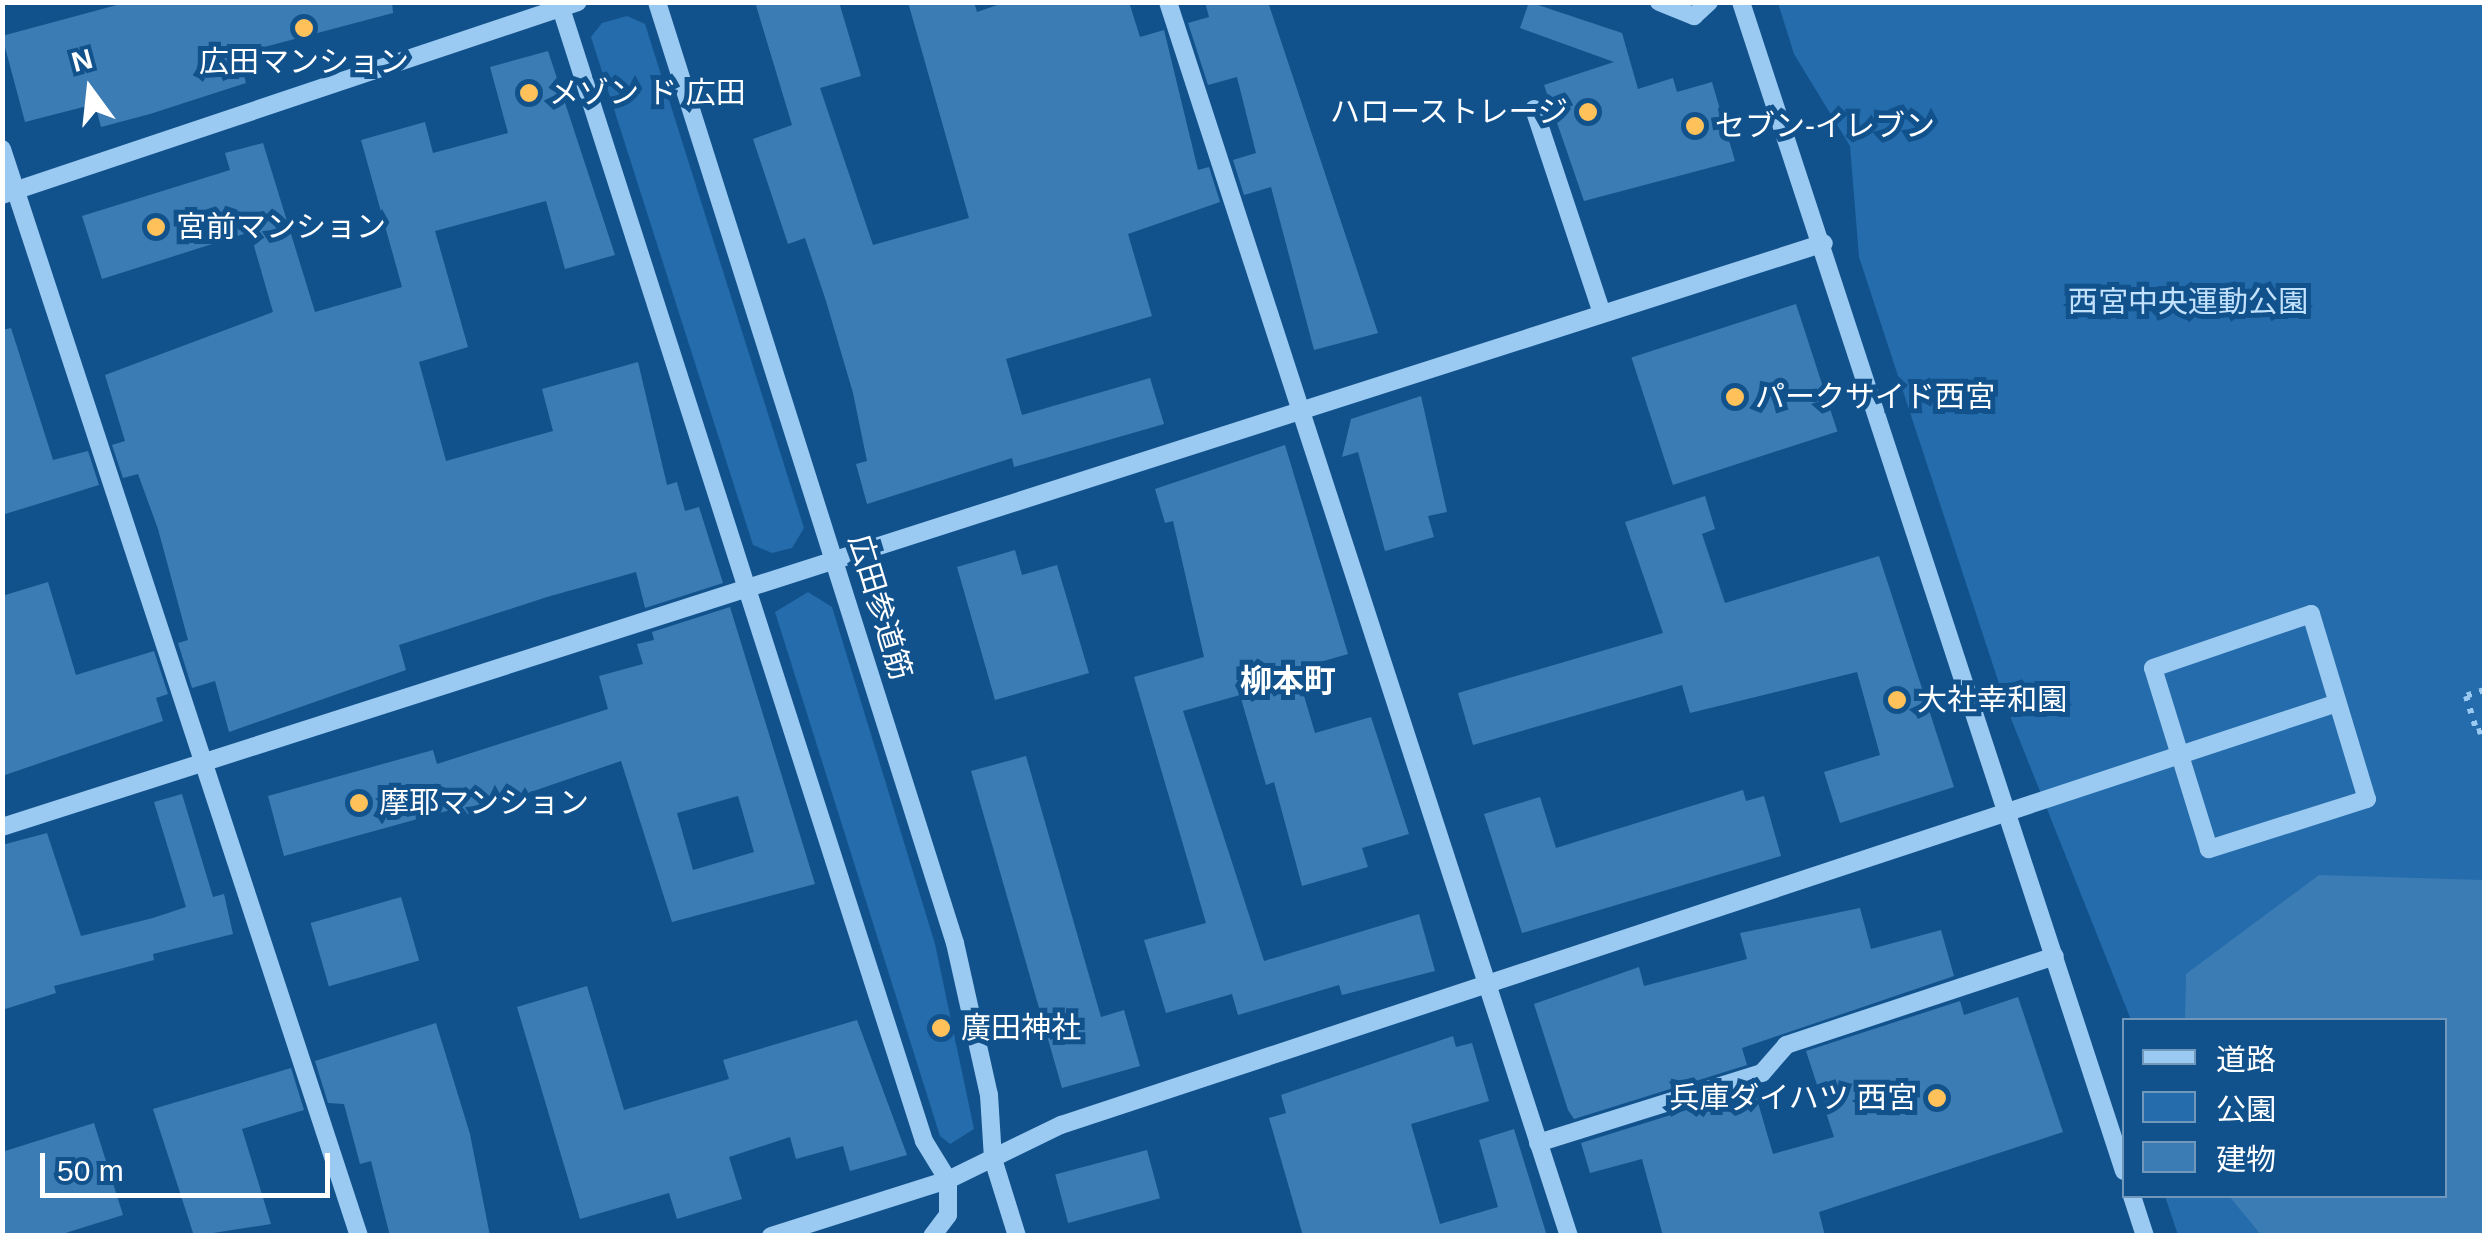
<!DOCTYPE html>
<meta charset="utf-8">
<style>
body{margin:0}
#map{position:relative;width:2487px;height:1238px;overflow:hidden;background:#12528c;font-family:Arial,"Noto Sans JP",sans-serif}
div>[style]{position:absolute}
.green>*{inset:0;background:#246cab}
.building>*{inset:0;background:#3b7cb5;transform-origin:0 0}
.path>*{height:6px;margin-top:-3px;transform-origin:0;background:repeating-linear-gradient(90deg,#9ac9f1 0 5px,transparent 0 13px)}
.minor>*{height:18px;margin:-9px;padding:0 9px;transform-origin:9px;border-radius:9px;background:#9ac9f1}
.dots>*{width:28px;height:28px;translate:-50% -50%;box-sizing:border-box;border:5px solid #12528c;border-radius:50%}
span{translate:-50% -50%;white-space:nowrap;text-align:center;line-height:1.15;-webkit-text-stroke:10px #12528c;paint-order:stroke}
.poi-label{font-size:30px;color:#fff}
.left{translate:0 -50%;text-align:left}
.right{translate:-100% -50%;text-align:right}
.park-label{font-size:30px;color:#c1e1fc}
.street-label{font-size:30px;color:#fff}
.neighbourhood-label{font-size:32px;color:#fff;font-weight:700}
.frame{position:absolute;inset:0;border:5px solid #fff;pointer-events:none}
.legend{position:absolute;left:2122px;top:1018px;width:325px;height:180px;box-sizing:border-box;background:#12528c;border:2px solid #7197ba;margin:0;padding:12px 18px;list-style:none;font-size:30px;color:#fff}
.legend li{display:flex;align-items:center;gap:20px;height:50px}
.legend b{width:50px;border:2px solid #7197ba}
.north{position:absolute;left:40px;top:40px;width:100px;height:100px;-webkit-text-stroke:8px #12528c;paint-order:stroke;rotate:345deg;font-size:28px;font-weight:700;line-height:40px;text-align:center;color:#fff}
.north::after{content:'';display:block;margin:auto;width:35px;height:45px;background:#fff;clip-path:polygon(50% 0,100% 100%,50% 72%,0 100%)}
.scale{position:absolute;left:40px;top:1153px;width:290px;height:45px;box-sizing:border-box;border:5px solid #fff;border-top:0;padding-left:12px;font-size:30px;line-height:35px;white-space:nowrap;color:#fff;-webkit-text-stroke:8px #12528c;paint-order:stroke}
</style>
<div id="map">
<div class="green">
<div style="clip-path:polygon(1778px 3px,2484px 3px,2484px 1235px,2178px 1235px,2165px 1196px,2444px 1196px,2444px 1020px,2131px 1020px,2008px 711px,1859px 257px,1850px 146px,1794px 54px)"></div>
<div style="clip-path:polygon(627px 16px,645px 24px,804px 528px,792px 548px,772px 553px,753px 545px,591px 37px,602px 23px)"></div>
<div style="clip-path:polygon(808px 592px,832px 607px,935px 944px,974px 1129px,950px 1144px,940px 1136px,775px 612px)"></div>
</div>
<div class="building">
<div style="clip-path:polygon(128px 2px,392px 2px,393px 13px,238px 54px,246px 83px,150px 114px,101px 127px,95px 104px,25px 122px,2px 36px)"></div>
<div style="clip-path:polygon(755px 2px,839px 2px,861px 76px,820px 88px,873px 245px,969px 218px,908px 2px,974px 2px,977px 12px,1006px 2px,1129px 2px,1140px 37px,1164px 30px,1198px 170px,1209px 167px,1220px 202px,1128px 234px,1152px 316px,1006px 359px,1022px 415px,1150px 378px,1164px 424px,1014px 467px,1012px 458px,867px 504px,856px 464px,867px 461px,853px 393px,826px 301px,805px 238px,788px 244px,753px 139px,792px 125px)"></div>
<div style="clip-path:polygon(1205px 2px,1268px 2px,1378px 333px,1314px 350px,1271px 187px,1244px 195px,1233px 160px,1256px 153px,1237px 77px,1208px 85px,1188px 23px,1209px 17px)"></div>
<div style="clip-path:polygon(1529px 2px,1622px 33px,1638px 89px,1673px 78px,1677px 92px,1712px 82px,1735px 161px,1584px 201px,1544px 85px,1614px 62px,1520px 28px)"></div>
<div style="clip-path:polygon(548px 51px,615px 255px,565px 269px,546px 201px,435px 231px,468px 347px,419px 362px,446px 461px,553px 431px,542px 389px,638px 362px,667px 485px,677px 482px,685px 511px,699px 507px,723px 583px,645px 608px,636px 572px,547px 597px,399px 645px,406px 670px,229px 732px,215px 681px,192px 688px,178px 643px,188px 640px,158px 529px,138px 474px,123px 478px,112px 445px,125px 441px,105px 375px,273px 312px,250px 232px,102px 279px,82px 216px,230px 170px,225px 153px,263px 143px,315px 312px,402px 287px,361px 140px,425px 122px,433px 153px,508px 133px,490px 67px)"></div>
<div style="left:1796px;top:304px;width:134px;height:173px;rotate:72deg"></div>
<div style="clip-path:polygon(11px 328px,53px 460px,88px 451px,99px 485px,2px 515px,2px 330px)"></div>
<div style="clip-path:polygon(1421px 396px,1447px 512px,1428px 516px,1434px 537px,1385px 551px,1358px 452px,1342px 457px,1351px 419px)"></div>
<div style="clip-path:polygon(1285px 445px,1348px 654px,1296px 669px,1315px 733px,1371px 717px,1409px 834px,1362px 848px,1368px 867px,1302px 886px,1274px 782px,1266px 785px,1240px 695px,1183px 711px,1264px 961px,1419px 914px,1435px 971px,1342px 995px,1339px 985px,1238px 1015px,1232px 994px,1166px 1013px,1144px 940px,1206px 923px,1134px 677px,1204px 657px,1173px 521px,1165px 523px,1155px 489px)"></div>
<div style="clip-path:polygon(1705px 496px,1715px 529px,1702px 534px,1725px 603px,1879px 556px,1954px 787px,1840px 823px,1824px 772px,1880px 755px,1857px 672px,1690px 713px,1682px 685px,1473px 745px,1458px 693px,1663px 633px,1625px 522px)"></div>
<div style="clip-path:polygon(1015px 550px,1022px 575px,1057px 565px,1089px 673px,995px 700px,957px 567px)"></div>
<div style="clip-path:polygon(48px 582px,76px 675px,154px 651px,168px 694px,156px 698px,163px 721px,2px 776px,2px 596px)"></div>
<div style="clip-path:polygon(evenodd,730px 607px,815px 884px,672px 922px,621px 761px,464px 815px,461px 807px,284px 856px,268px 796px,433px 750px,437px 764px,608px 709px,599px 676px,643px 664px,637px 644px,654px 640px,652px 632px,730px 607px,738px 796px,754px 852px,693px 870px,677px 813px,738px 796px)"></div>
<div style="clip-path:polygon(1026px 756px,1101px 1017px,1124px 1010px,1140px 1066px,1062px 1088px,971px 771px)"></div>
<div style="clip-path:polygon(1743px 790px,1746px 801px,1764px 796px,1781px 856px,1522px 933px,1484px 814px,1540px 797px,1556px 848px)"></div>
<div style="clip-path:polygon(182px 794px,213px 897px,224px 894px,233px 934px,153px 954px,154px 960px,54px 986px,56px 993px,2px 1010px,2px 845px,47px 833px,81px 936px,153px 918px,186px 907px,154px 802px)"></div>
<div style="clip-path:polygon(2319px 875px,2484px 880px,2484px 1236px,2262px 1236px,2229px 1196px,2444px 1196px,2444px 1020px,2185px 1020px,2186px 974px)"></div>
<div style="left:401px;top:897px;width:66px;height:94px;rotate:74deg"></div>
<div style="clip-path:polygon(1860px 908px,1871px 949px,1941px 930px,1954px 976px,1742px 1048px,1747px 1065px,1574px 1119px,1568px 1110px,1534px 1004px,1639px 967px,1644px 986px,1747px 959px,1740px 933px)"></div>
<div style="clip-path:polygon(587px 986px,624px 1110px,729px 1079px,723px 1060px,857px 1020px,907px 1155px,850px 1171px,843px 1146px,796px 1159px,790px 1137px,729px 1157px,742px 1199px,677px 1219px,669px 1193px,580px 1219px,517px 1007px)"></div>
<div style="clip-path:polygon(2018px 997px,2063px 1132px,1819px 1212px,1825px 1236px,1663px 1236px,1642px 1159px,1590px 1173px,1581px 1143px,1754px 1089px,1773px 1154px,1834px 1137px,1806px 1051px,1960px 1001px,1964px 1015px)"></div>
<div style="clip-path:polygon(436px 1023px,470px 1134px,490px 1236px,390px 1236px,371px 1161px,360px 1164px,344px 1104px,328px 1103px,315px 1061px)"></div>
<div style="clip-path:polygon(1453px 1036px,1456px 1047px,1472px 1043px,1489px 1101px,1411px 1124px,1440px 1224px,1498px 1207px,1479px 1140px,1514px 1129px,1547px 1236px,1303px 1236px,1269px 1118px,1286px 1113px,1281px 1095px)"></div>
<div style="clip-path:polygon(291px 1068px,304px 1110px,242px 1129px,271px 1224px,194px 1236px,153px 1109px)"></div>
<div style="clip-path:polygon(94px 1123px,123px 1215px,56px 1236px,2px 1236px,2px 1152px)"></div>
<div style="left:1147px;top:1150px;width:50px;height:95px;rotate:75deg"></div>
</div>
<div class="path">
<div style="left:2484px;top:690px;width:19px;rotate:162deg"></div>
<div style="left:2466px;top:696px;width:38px;rotate:73deg"></div>
<div style="left:2477px;top:732px;width:7px;rotate:-16deg"></div>
</div>
<div class="minor">
<div style="left:559px;top:2px;width:1196px;rotate:72.23deg"></div>
<div style="left:924px;top:1141px;width:46px;rotate:58.4deg"></div>
<div style="left:948px;top:1180px;width:35px;rotate:90deg"></div>
<div style="left:948px;top:1215px;width:26px;rotate:127deg"></div>
<div style="left:657px;top:2px;width:987px;rotate:72.43deg"></div>
<div style="left:955px;top:943px;width:156px;rotate:77.4deg"></div>
<div style="left:989px;top:1095px;width:64px;rotate:86.4deg"></div>
<div style="left:993px;top:1159px;width:81px;rotate:72.7deg"></div>
<div style="left:1168px;top:2px;width:1298px;rotate:72deg"></div>
<div style="left:1659px;top:2px;width:38px;rotate:22deg"></div>
<div style="left:1694px;top:16px;width:21px;rotate:-43deg"></div>
<div style="left:1741px;top:2px;width:1230px;rotate:71.86deg"></div>
<div style="left:1534px;top:109px;width:215px;rotate:71.6deg"></div>
<div style="left:2px;top:149px;width:1144px;rotate:71.82deg"></div>
<div style="left:2px;top:195px;width:607px;rotate:-18.52deg"></div>
<div style="left:2311px;top:614px;width:193px;rotate:73.2deg"></div>
<div style="left:2367px;top:799px;width:166px;rotate:162.4deg"></div>
<div style="left:2209px;top:849px;width:189px;rotate:-107.2deg"></div>
<div style="left:2153px;top:668px;width:167px;rotate:-18.9deg"></div>
<div style="left:2px;top:827px;width:1913px;rotate:-17.77deg"></div>
<div style="left:1538px;top:1143px;width:235px;rotate:-17.4deg"></div>
<div style="left:1762px;top:1073px;width:37px;rotate:-49deg"></div>
<div style="left:1786px;top:1045px;width:283px;rotate:-18.3deg"></div>
<div style="left:2132px;top:1196px;width:42px;rotate:72deg"></div>
<div style="left:771px;top:1236px;width:186px;rotate:-17.6deg"></div>
<div style="left:948px;top:1180px;width:126px;rotate:-26deg"></div>
<div style="left:1061px;top:1125px;width:1341px;rotate:-18.3deg"></div>
</div>
<div class="dots">
<div style="left:304px;top:28px;background:#ffc15a"></div>
<div style="left:529px;top:93px;background:#ffc15a"></div>
<div style="left:1588px;top:112px;background:#ffc15a"></div>
<div style="left:1695px;top:126px;background:#ffc15a"></div>
<div style="left:156px;top:227px;background:#ffc15a"></div>
<div style="left:1735px;top:397px;background:#ffc15a"></div>
<div style="left:1897px;top:700px;background:#ffc15a"></div>
<div style="left:359px;top:803px;background:#ffc15a"></div>
<div style="left:941px;top:1028px;background:#ffc15a"></div>
<div style="left:1937px;top:1098px;background:#ffc15a"></div>
</div>
<div class="poi-label">
<span style="left:304px;top:62px">広田マンション</span>
<span class="left" style="left:549px;top:93px">メゾン ド 広田</span>
<span class="right" style="left:1568px;top:112px">ハローストレージ</span>
<span class="left" style="left:1715px;top:126px">セブン-イレブン</span>
<span class="left" style="left:176px;top:227px">宮前マンション</span>
<span class="left" style="left:1755px;top:397px">パークサイド西宮</span>
<span class="left" style="left:1917px;top:700px">大社幸和園</span>
<span class="left" style="left:379px;top:803px">摩耶マンション</span>
<span class="left" style="left:961px;top:1028px">廣田神社</span>
<span class="right" style="left:1917px;top:1098px">兵庫ダイハツ 西宮</span>
</div>
<div class="park-label">
<span style="left:2188px;top:302px">西宮中央運動公園</span>
</div>
<div class="street-label">
<span style="left:880px;top:607px;rotate:73deg">広田参道筋</span>
</div>
<div class="neighbourhood-label">
<span style="left:1288px;top:681px">柳本町</span>
</div>
<div class="frame"></div>
<ul class="legend">
<li><b style="height:12px;background:#9ac9f1"></b>道路</li>
<li><b style="height:28px;background:#246cab"></b>公園</li>
<li><b style="height:28px;background:#3b7cb5"></b>建物</li>
</ul>
<div class="north">N</div>
<div class="scale">50 m</div>
</div>
